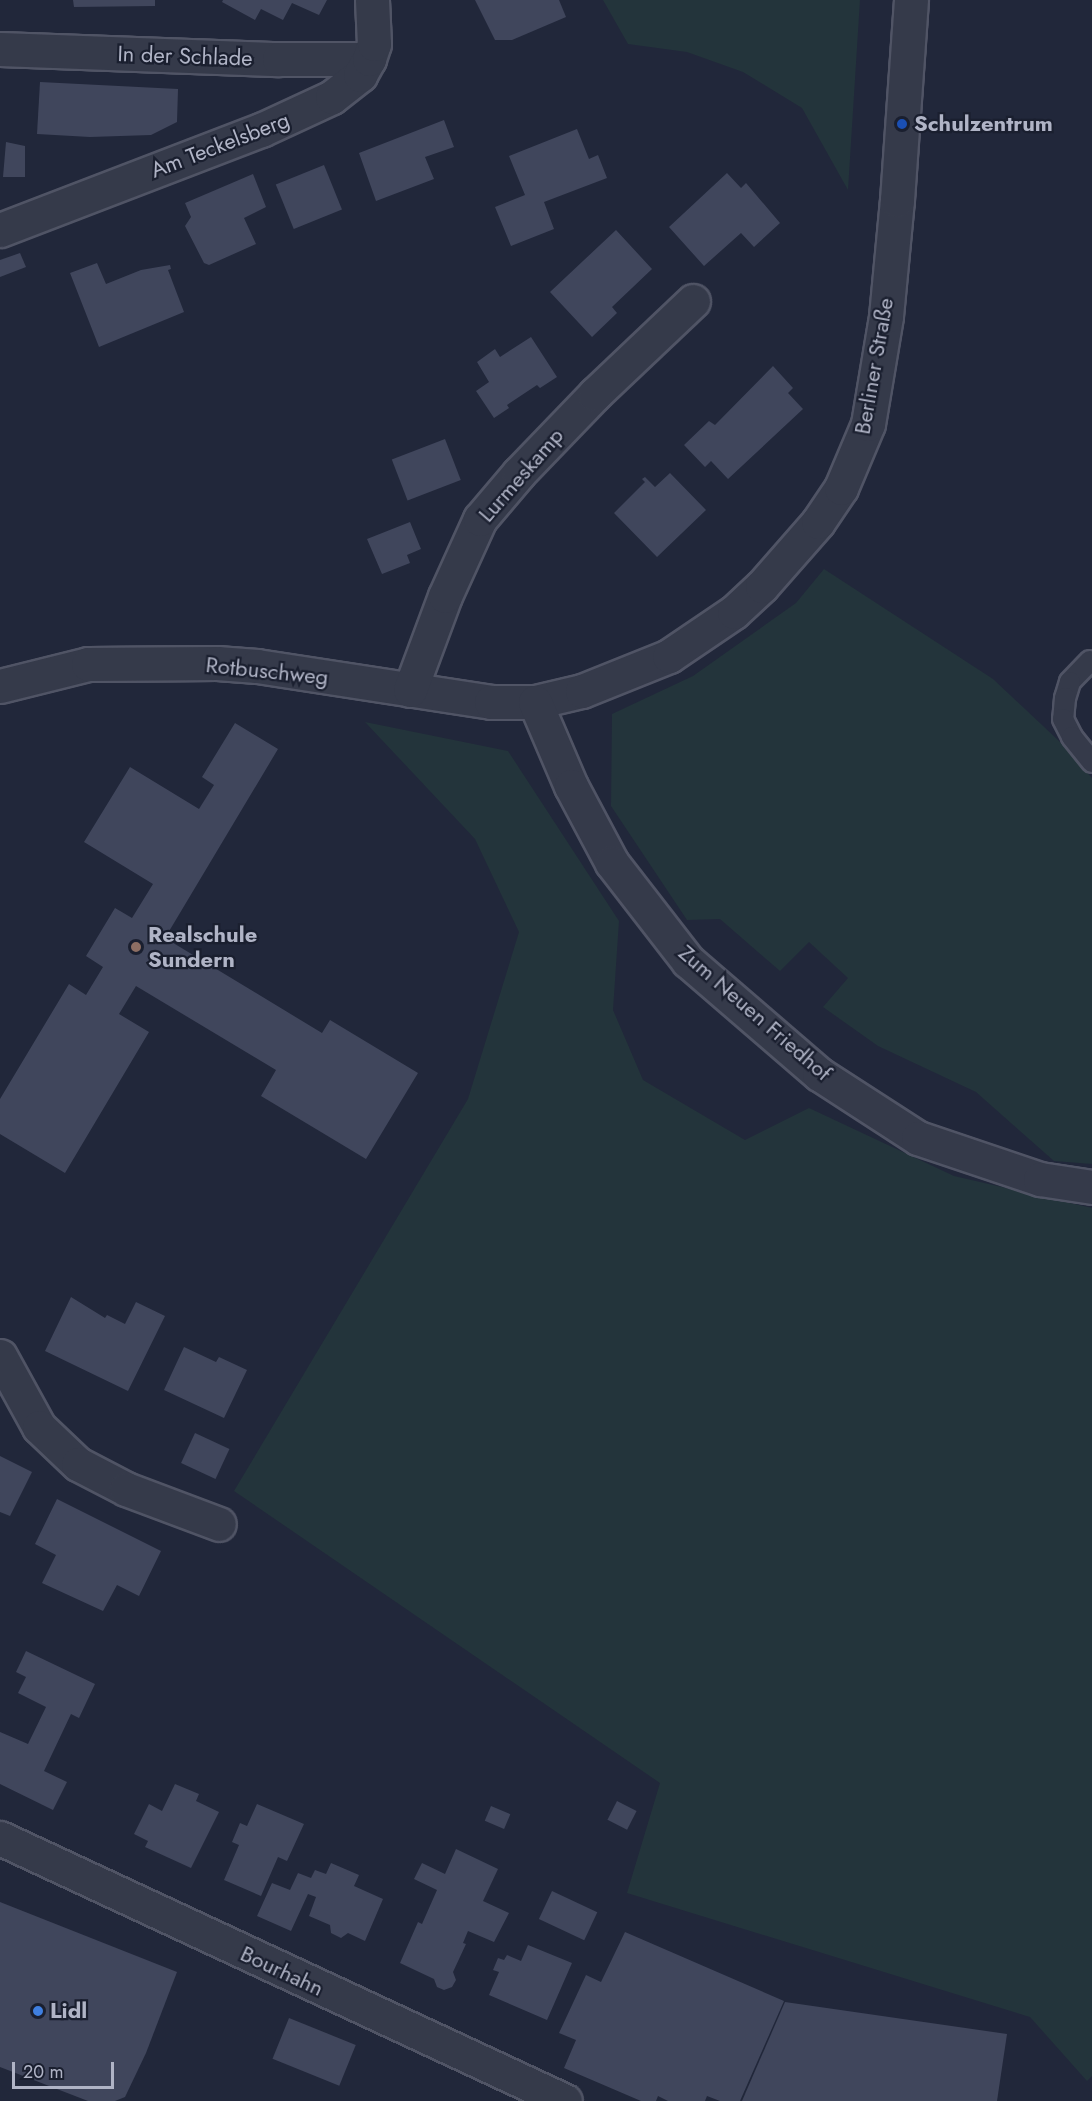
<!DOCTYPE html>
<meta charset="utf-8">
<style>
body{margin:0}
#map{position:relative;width:1092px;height:2101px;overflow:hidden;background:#21273a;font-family:Jost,sans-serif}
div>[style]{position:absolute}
.green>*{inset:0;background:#23343b}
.building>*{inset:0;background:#40465c;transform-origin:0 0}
.roads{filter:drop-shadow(2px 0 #505465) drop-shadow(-2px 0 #505465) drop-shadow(0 2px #505465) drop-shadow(0 -2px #505465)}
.service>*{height:20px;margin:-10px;padding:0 10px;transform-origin:10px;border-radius:10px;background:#353a4a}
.minor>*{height:33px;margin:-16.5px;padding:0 16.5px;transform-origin:16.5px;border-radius:16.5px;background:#353a4a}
.dots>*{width:16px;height:16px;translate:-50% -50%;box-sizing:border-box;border:3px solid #1a1f2f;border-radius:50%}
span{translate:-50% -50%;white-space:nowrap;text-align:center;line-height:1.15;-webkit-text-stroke:4.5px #1a1f2f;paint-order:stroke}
.street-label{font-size:22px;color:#b0b4c6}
.poi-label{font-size:22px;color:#b0b4c6;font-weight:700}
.left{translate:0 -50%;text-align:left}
.scale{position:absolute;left:12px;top:2062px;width:102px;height:27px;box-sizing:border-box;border:3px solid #b0b4c6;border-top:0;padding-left:8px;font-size:18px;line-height:21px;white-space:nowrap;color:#b0b4c6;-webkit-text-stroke:4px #1a1f2f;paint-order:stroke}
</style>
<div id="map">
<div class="green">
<div style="clip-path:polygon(603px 0,860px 0,848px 190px,802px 108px,743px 72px,687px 52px,628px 44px)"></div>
<div style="clip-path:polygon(824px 569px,993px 679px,1059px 741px,1092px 778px,1092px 1164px,1054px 1161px,976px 1092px,878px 1046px,823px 1007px,848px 978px,809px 942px,780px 971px,720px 919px,687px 920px,611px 806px,612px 714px,693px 676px,796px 603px)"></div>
<div style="clip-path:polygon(365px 722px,508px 751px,619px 921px,613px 1010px,643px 1080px,745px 1140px,809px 1108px,954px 1176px,1092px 1208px,1092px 2076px,1087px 2081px,1030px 2017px,627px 1893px,660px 1783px,234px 1491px,468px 1099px,519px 932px,475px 839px)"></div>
</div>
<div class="building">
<div style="clip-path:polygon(73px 0,155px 0,155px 6px,74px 7px)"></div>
<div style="clip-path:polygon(223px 0,327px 0,319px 15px,292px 3px,283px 20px,261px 9px,255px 20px,222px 2px)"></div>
<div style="clip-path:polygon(475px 0,559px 0,566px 17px,512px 40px,495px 40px)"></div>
<div style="clip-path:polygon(40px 82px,178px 89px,177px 122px,151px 135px,90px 137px,37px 134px)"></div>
<div style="clip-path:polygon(444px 120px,454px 147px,425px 157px,434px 179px,376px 201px,359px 153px)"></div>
<div style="clip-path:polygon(577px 129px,589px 159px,598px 155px,607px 178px,544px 202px,554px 229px,511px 246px,495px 207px,525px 195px,509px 156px)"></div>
<div style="clip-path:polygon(6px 142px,25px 146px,25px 177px,3px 177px)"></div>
<div style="left:324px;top:165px;width:48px;height:52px;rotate:68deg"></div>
<div style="clip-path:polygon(727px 173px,741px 188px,746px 183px,780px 223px,754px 247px,741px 233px,704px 266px,669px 227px)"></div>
<div style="clip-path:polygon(253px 174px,266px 207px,244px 218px,256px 244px,209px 265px,204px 263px,185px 226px,191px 217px,185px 203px)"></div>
<div style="clip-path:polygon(616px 230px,652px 269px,612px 307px,617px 313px,592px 337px,550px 292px)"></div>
<div style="clip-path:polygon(20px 253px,26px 267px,0 277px,0 260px)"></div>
<div style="clip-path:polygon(97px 263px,106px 284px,141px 270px,170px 265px,171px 269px,168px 270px,184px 312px,99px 347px,70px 273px)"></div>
<div style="clip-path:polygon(531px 337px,557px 377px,540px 388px,537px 385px,507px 405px,509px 408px,494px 418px,476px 391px,489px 382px,477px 362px,495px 349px,500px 357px)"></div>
<div style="clip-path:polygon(773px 366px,793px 388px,788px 393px,803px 409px,728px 479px,711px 461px,705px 467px,684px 445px,709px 421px,715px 425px)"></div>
<div style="left:445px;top:439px;width:44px;height:57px;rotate:69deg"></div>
<div style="clip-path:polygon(670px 473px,706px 510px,657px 557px,614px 513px,645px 482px,642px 479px,645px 477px,655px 487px)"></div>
<div style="clip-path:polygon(410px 522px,421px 549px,407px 555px,410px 563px,382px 574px,367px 539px)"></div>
<div style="clip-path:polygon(235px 723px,278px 749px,165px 938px,322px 1033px,330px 1020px,418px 1073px,366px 1159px,261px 1096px,276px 1070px,136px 986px,119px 1014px,149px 1032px,65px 1173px,0 1134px,0 1099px,69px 984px,86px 995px,103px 967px,86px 956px,115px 908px,132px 918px,153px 884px,84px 842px,130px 767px,199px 809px,214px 785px,202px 777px)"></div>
<div style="clip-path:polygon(71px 1297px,105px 1318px,107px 1315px,125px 1324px,136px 1302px,165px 1316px,128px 1391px,45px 1351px)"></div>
<div style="clip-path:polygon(184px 1347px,216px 1362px,219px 1357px,247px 1370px,224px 1418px,164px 1390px)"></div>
<div style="left:195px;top:1433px;width:38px;height:33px;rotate:25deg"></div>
<div style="clip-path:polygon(0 1456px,32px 1472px,10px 1516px,0 1512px)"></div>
<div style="clip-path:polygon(57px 1499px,161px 1551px,139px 1596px,117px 1585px,103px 1611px,42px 1583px,56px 1555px,35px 1544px)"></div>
<div style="clip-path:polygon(26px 1651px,95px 1684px,79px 1718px,71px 1714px,44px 1771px,67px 1782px,53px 1810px,0 1784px,0 1732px,28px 1744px,46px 1707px,18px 1693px,26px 1677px,16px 1672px)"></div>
<div style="clip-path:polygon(175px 1784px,199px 1794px,196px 1801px,219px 1812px,191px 1868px,145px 1847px,148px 1841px,134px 1834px,149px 1804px,162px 1811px)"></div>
<div style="left:617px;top:1801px;width:22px;height:21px;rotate:27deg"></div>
<div style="clip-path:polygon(257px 1804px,304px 1824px,287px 1861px,278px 1857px,261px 1896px,224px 1880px,239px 1845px,232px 1842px,240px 1823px,247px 1826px)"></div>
<div style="left:491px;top:1806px;width:21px;height:16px;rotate:23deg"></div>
<div style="clip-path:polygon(456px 1849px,498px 1869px,483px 1901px,509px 1913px,494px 1942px,468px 1931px,463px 1943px,466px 1944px,453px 1972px,456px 1980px,452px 1987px,444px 1990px,437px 1987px,434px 1979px,400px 1963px,418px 1922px,422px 1924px,437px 1890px,414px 1879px,422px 1863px,445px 1874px)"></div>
<div style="clip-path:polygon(331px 1863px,359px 1875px,354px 1886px,383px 1899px,365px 1941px,348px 1933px,341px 1938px,331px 1933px,330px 1925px,309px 1916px,316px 1897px,308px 1894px,291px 1931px,257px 1916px,272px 1883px,290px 1890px,298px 1873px,311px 1878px,315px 1870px,326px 1874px)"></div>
<div style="left:552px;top:1891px;width:50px;height:31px;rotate:25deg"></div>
<div style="clip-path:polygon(0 1902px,177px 1972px,146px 2053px,125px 2097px,115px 2101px,88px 2101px,0 2067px)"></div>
<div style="clip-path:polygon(625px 1932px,784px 2001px,740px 2101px,720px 2101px,707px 2096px,705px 2101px,668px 2101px,658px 2096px,656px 2101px,641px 2101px,564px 2068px,576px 2040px,559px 2033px,586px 1975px,601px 1982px)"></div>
<div style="clip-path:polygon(528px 1945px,572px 1963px,547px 2020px,489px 1995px,499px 1972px,493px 1970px,498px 1958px,504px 1960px,507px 1955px,521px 1961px)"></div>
<div style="clip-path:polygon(785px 2002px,1007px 2034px,997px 2101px,742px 2101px)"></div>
<div style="left:289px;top:2018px;width:72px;height:44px;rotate:22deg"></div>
</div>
<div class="roads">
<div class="service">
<div style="left:1090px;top:661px;width:29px;rotate:134deg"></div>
<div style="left:1070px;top:682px;width:17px;rotate:107deg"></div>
<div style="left:1065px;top:698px;width:21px;rotate:95deg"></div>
<div style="left:1063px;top:719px;width:20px;rotate:63deg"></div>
<div style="left:1072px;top:737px;width:32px;rotate:51deg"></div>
</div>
<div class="minor">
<div style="left:0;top:49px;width:279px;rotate:2.1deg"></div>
<div style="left:279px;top:59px;width:90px"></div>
<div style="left:0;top:230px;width:280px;rotate:-21deg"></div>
<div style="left:261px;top:130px;width:78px;rotate:-24.9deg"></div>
<div style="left:332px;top:97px;width:36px;rotate:-38deg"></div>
<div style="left:360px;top:75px;width:18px;rotate:-61deg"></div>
<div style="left:369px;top:59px;width:16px;rotate:-72deg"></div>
<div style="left:374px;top:44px;width:44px;rotate:-92.6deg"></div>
<div style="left:0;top:686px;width:91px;rotate:-14deg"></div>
<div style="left:88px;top:664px;width:129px;rotate:-0.4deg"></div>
<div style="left:217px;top:663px;width:40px;rotate:4.3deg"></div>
<div style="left:257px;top:666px;width:237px;rotate:8.7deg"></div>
<div style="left:491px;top:702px;width:44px"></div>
<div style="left:535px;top:702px;width:48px;rotate:-13.2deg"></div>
<div style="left:582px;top:691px;width:94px;rotate:-21.9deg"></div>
<div style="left:669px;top:656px;width:78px;rotate:-34.1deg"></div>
<div style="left:734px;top:612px;width:38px;rotate:-43deg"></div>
<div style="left:762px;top:586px;width:85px;rotate:-48.8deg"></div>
<div style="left:818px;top:522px;width:41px;rotate:-55.9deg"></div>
<div style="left:841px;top:488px;width:69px;rotate:-67.1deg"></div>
<div style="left:868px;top:424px;width:109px;rotate:-80.5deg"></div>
<div style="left:886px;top:316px;width:117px;rotate:-84.6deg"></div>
<div style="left:897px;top:200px;width:200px;rotate:-86deg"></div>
<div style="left:410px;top:690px;width:100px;rotate:-69.6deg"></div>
<div style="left:445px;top:596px;width:85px;rotate:-65.6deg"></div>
<div style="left:480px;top:519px;width:60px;rotate:-49.7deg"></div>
<div style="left:519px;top:473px;width:110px;rotate:-46.1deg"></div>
<div style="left:595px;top:394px;width:135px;rotate:-43.5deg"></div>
<div style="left:535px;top:702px;width:91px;rotate:66.8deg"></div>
<div style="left:571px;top:786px;width:87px;rotate:62deg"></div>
<div style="left:612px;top:863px;width:124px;rotate:52.2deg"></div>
<div style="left:688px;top:961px;width:173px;rotate:40.8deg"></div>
<div style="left:819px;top:1074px;width:118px;rotate:32.9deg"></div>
<div style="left:918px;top:1138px;width:129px;rotate:18.6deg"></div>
<div style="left:1040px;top:1179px;width:53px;rotate:8.7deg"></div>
<div style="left:0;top:1356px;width:81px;rotate:61.2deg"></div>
<div style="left:39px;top:1427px;width:54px;rotate:43.5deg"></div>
<div style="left:78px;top:1464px;width:54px;rotate:27.5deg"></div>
<div style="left:126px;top:1489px;width:99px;rotate:20.6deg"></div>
<div style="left:0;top:1838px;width:623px;rotate:24.96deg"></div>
</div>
</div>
<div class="dots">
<div style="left:902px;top:124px;background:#1a4fb4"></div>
<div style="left:136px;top:947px;background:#8d6e63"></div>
<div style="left:38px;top:2011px;background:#3f7fe0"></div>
</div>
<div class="street-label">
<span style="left:185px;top:56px;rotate:2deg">In der Schlade</span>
<span style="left:220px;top:145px;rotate:-21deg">Am Teckelsberg</span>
<span style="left:874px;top:366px;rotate:-80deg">Berliner Straße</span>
<span style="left:521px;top:475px;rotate:-49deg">Lurmeskamp</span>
<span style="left:267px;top:671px;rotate:6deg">Rotbuschweg</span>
<span style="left:755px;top:1013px;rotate:41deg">Zum Neuen Friedhof</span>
<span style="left:282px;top:1971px;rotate:25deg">Bourhahn</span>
</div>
<div class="poi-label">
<span class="left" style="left:914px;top:124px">Schulzentrum</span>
<span class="left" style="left:148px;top:947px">Realschule<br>Sundern</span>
<span class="left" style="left:50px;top:2011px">Lidl</span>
</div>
<div class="scale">20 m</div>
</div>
